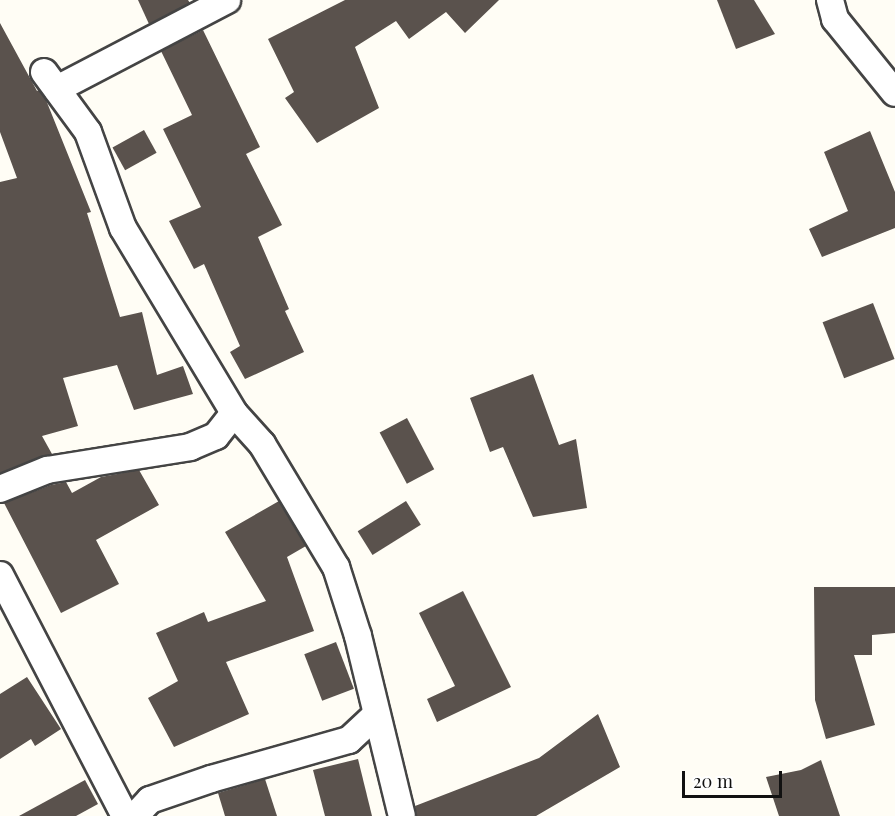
<!DOCTYPE html>
<style>
body{margin:0}
#map{position:relative;width:895px;height:816px;overflow:hidden;background:#fffdf5;font-family:"Playfair Display",serif}
div>[style]{position:absolute}
.building>*{inset:0;background:#5a524d;transform-origin:0 0}
.roads{filter:drop-shadow(2px 0 #444) drop-shadow(-2px 0 #444) drop-shadow(0 2px #444) drop-shadow(0 -2px #444)}
.minor>*{height:26px;margin:-13px;padding:0 13px;transform-origin:13px;border-radius:13px;background:#fff}
span{translate:-50% -50%;white-space:nowrap;text-align:center;line-height:1.15;-webkit-text-stroke:6px #fff;paint-order:stroke}
.scale{position:absolute;left:682px;top:771px;width:100px;height:27px;box-sizing:border-box;border:3px solid #111;border-top:0;padding-left:8px;font-size:18px;line-height:21px;white-space:nowrap;color:#111;-webkit-text-stroke:4px #fff;paint-order:stroke}
</style>
<div id="map">
<div class="building">
<div style="clip-path:polygon(138px 0,188px 0,190px 3px,149px 24px)"></div>
<div style="clip-path:polygon(345px 0,499px 0,465px 33px,446px 12px,409px 39px,396px 21px,355px 47px,379px 108px,317px 143px,285px 98px,294px 92px,268px 39px)"></div>
<div style="clip-path:polygon(717px 0,754px 0,775px 34px,736px 49px)"></div>
<div style="clip-path:polygon(0 23px,37px 91px,39px 90px,46px 100px,91px 212px,87px 213px,120px 317px,142px 312px,157px 375px,183px 366px,193px 394px,134px 410px,117px 365px,63px 378px,78px 426px,42px 436px,52px 454px,0 473px,0 182px,17px 178px,0 132px)"></div>
<div style="clip-path:polygon(203px 30px,260px 147px,246px 154px,282px 225px,258px 237px,289px 309px,285px 311px,304px 352px,245px 379px,230px 352px,240px 346px,204px 264px,194px 269px,169px 221px,201px 207px,163px 129px,192px 115px,161px 51px)"></div>
<div style="left:144px;top:130px;width:26px;height:36px;rotate:61deg"></div>
<div style="clip-path:polygon(870px 131px,895px 192px,895px 228px,822px 257px,809px 229px,848px 211px,824px 152px)"></div>
<div style="left:873px;top:303px;width:60px;height:54px;rotate:69deg"></div>
<div style="clip-path:polygon(533px 374px,559px 445px,576px 439px,587px 508px,533px 517px,503px 447px,490px 452px,470px 398px)"></div>
<div style="left:407px;top:418px;width:58px;height:31px;rotate:62deg"></div>
<div style="clip-path:polygon(139px 470px,159px 505px,96px 540px,119px 584px,61px 613px,4px 503px,51px 485px,66px 482px,72px 493px,101px 477px)"></div>
<div style="clip-path:polygon(279px 501px,306px 546px,287px 557px,314px 631px,226px 662px,249px 714px,174px 747px,148px 698px,178px 681px,156px 633px,204px 612px,208px 622px,266px 601px,225px 532px)"></div>
<div style="left:406px;top:501px;width:28px;height:57px;rotate:58deg"></div>
<div style="clip-path:polygon(814px 587px,895px 587px,895px 633px,872px 635px,872px 655px,854px 655px,875px 725px,826px 739px,815px 700px)"></div>
<div style="clip-path:polygon(463px 591px,511px 687px,437px 722px,427px 699px,455px 686px,419px 613px)"></div>
<div style="left:336px;top:642px;width:50px;height:34px;rotate:69deg"></div>
<div style="clip-path:polygon(27px 677px,61px 729px,35px 746px,31px 739px,0 759px,0 694px)"></div>
<div style="clip-path:polygon(598px 714px,620px 767px,536px 816px,417px 816px,415px 806px,539px 758px)"></div>
<div style="clip-path:polygon(358px 759px,372px 816px,325px 816px,313px 770px)"></div>
<div style="clip-path:polygon(821px 760px,840px 816px,779px 816px,766px 777px,801px 770px)"></div>
<div style="clip-path:polygon(265px 779px,277px 816px,225px 816px,218px 793px)"></div>
<div style="clip-path:polygon(85px 780px,98px 804px,76px 816px,19px 816px)"></div>
</div>
<div class="roads">
<div class="minor">
<div style="left:830px;top:0;width:20px;rotate:75deg"></div>
<div style="left:835px;top:19px;width:95px;rotate:51deg"></div>
<div style="left:44px;top:72px;width:74px;rotate:53.7deg"></div>
<div style="left:88px;top:132px;width:102px;rotate:70deg"></div>
<div style="left:123px;top:228px;width:216px;rotate:59deg"></div>
<div style="left:234px;top:413px;width:42px;rotate:47.9deg"></div>
<div style="left:262px;top:444px;width:144px;rotate:59deg"></div>
<div style="left:336px;top:567px;width:72px;rotate:72.3deg"></div>
<div style="left:358px;top:636px;width:185px;rotate:76.3deg"></div>
<div style="left:57px;top:89px;width:192px;rotate:-27.6deg"></div>
<div style="left:0;top:489px;width:51px;rotate:-22deg"></div>
<div style="left:47px;top:470px;width:145px;rotate:-9.1deg"></div>
<div style="left:190px;top:447px;width:28px;rotate:-23deg"></div>
<div style="left:216px;top:436px;width:29px;rotate:-52deg"></div>
<div style="left:0;top:575px;width:271px;rotate:62.6deg"></div>
<div style="left:135px;top:816px;width:22px;rotate:-47deg"></div>
<div style="left:150px;top:800px;width:65px;rotate:-19deg"></div>
<div style="left:211px;top:779px;width:143px;rotate:-15.8deg"></div>
<div style="left:349px;top:740px;width:37px;rotate:-43deg"></div>
</div>
</div>
<div class="scale">20 m</div>
</div>
